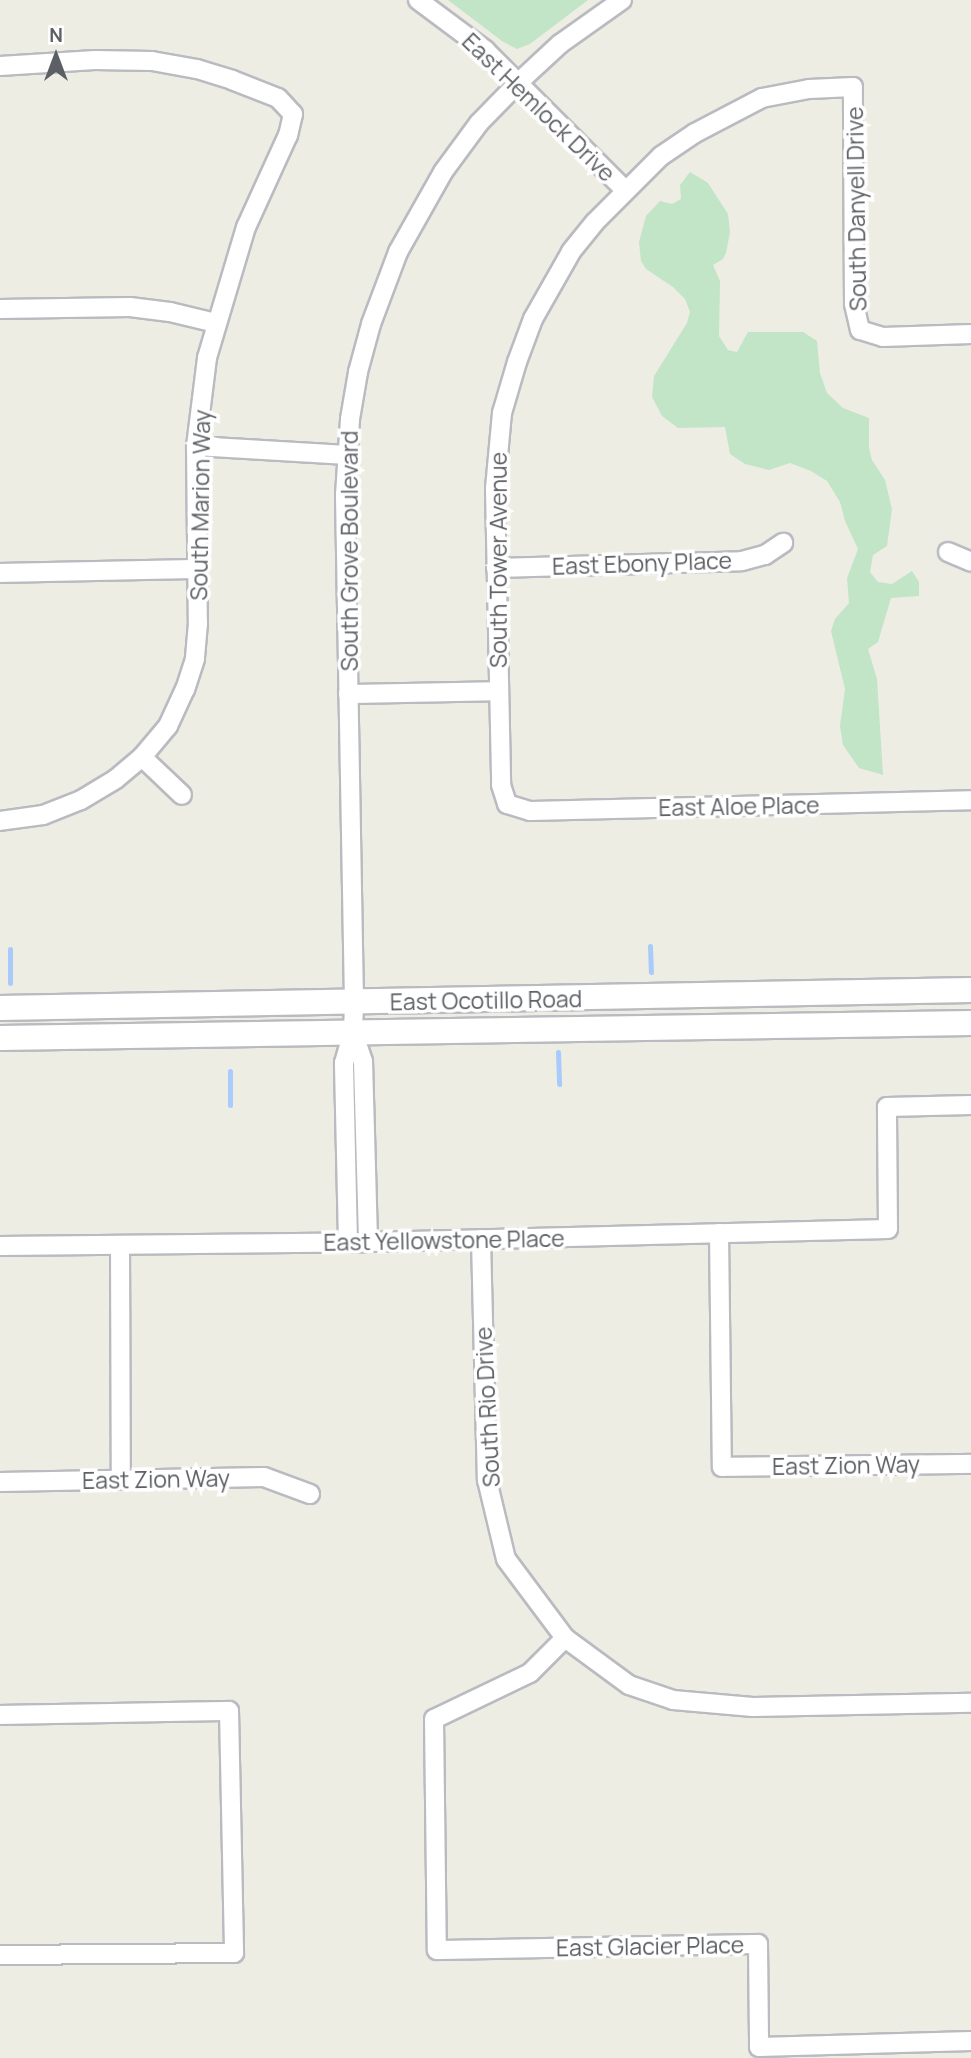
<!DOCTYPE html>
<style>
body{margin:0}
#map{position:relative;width:971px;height:2058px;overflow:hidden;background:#eeede4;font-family:Manrope,sans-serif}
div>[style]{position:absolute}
.green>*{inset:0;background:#c2e4c7}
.stream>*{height:5px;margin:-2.5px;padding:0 2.5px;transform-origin:2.5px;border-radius:2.5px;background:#a8cbfb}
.roads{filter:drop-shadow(2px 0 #b9bbc0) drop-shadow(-2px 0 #b9bbc0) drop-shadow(0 2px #b9bbc0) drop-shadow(0 -2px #b9bbc0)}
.minor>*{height:18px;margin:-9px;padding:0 9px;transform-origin:9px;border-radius:9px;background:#fff}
.secondary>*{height:24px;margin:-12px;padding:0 12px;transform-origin:12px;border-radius:12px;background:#fff}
span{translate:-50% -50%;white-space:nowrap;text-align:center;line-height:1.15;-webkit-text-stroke:7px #fff;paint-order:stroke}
.street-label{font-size:23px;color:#5c5f64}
.north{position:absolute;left:21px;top:21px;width:70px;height:70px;-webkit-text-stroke:5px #fff;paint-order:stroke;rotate:0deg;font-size:19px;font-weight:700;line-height:28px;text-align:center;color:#5c5f64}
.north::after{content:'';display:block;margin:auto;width:24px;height:32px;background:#5c5f64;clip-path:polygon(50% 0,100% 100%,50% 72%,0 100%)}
</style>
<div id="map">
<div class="green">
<div style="clip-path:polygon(448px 0,588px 0,530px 44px,517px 49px,502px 41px)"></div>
<div style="clip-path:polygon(690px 172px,708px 183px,728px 214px,730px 232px,726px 253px,723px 259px,713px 265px,720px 281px,719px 336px,728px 350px,737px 352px,748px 332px,803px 332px,817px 341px,820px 373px,827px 393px,843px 408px,869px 418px,869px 448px,872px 460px,885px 480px,892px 509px,887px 546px,873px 555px,870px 572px,878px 582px,892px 584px,912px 571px,919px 582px,919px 596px,891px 598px,878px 642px,868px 649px,877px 679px,883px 775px,859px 768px,843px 745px,840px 726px,845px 689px,831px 631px,835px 619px,849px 603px,847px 578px,858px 549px,845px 521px,840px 502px,827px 481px,811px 471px,790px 463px,769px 470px,745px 464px,730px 454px,725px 427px,678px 428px,662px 416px,652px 397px,654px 376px,687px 323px,690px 312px,685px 299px,673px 287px,646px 269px,641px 261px,639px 242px,646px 216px,660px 201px,672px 204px,681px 199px,680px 185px)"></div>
</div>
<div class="stream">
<div style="left:650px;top:946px;width:26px;rotate:88deg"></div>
<div style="left:10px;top:949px;width:34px;rotate:90deg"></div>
<div style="left:558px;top:1052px;width:32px;rotate:88deg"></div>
<div style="left:230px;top:1071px;width:34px;rotate:90deg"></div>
</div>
<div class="roads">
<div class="minor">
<div style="left:418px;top:0;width:84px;rotate:36.7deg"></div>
<div style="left:485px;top:50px;width:198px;rotate:45deg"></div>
<div style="left:0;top:66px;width:95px;rotate:-3.6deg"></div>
<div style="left:95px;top:60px;width:57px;rotate:1deg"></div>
<div style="left:152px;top:61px;width:46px;rotate:10.1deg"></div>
<div style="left:197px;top:69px;width:37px;rotate:17deg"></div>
<div style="left:232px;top:80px;width:49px;rotate:21.4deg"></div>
<div style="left:278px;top:98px;width:22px;rotate:47deg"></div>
<div style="left:293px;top:114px;width:22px;rotate:103deg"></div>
<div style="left:288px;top:135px;width:101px;rotate:114.5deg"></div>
<div style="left:246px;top:227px;width:137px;rotate:106.6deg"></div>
<div style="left:207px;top:358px;width:89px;rotate:97.1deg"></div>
<div style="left:196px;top:446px;width:177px;rotate:89.4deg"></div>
<div style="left:198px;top:623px;width:36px;rotate:95deg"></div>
<div style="left:195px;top:659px;width:32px;rotate:108deg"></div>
<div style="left:185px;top:689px;width:41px;rotate:114.7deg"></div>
<div style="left:168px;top:726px;width:40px;rotate:130deg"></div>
<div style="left:142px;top:757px;width:34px;rotate:140deg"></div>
<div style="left:116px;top:779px;width:41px;rotate:149deg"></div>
<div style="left:81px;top:800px;width:41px;rotate:158.5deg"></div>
<div style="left:43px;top:815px;width:43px;rotate:172.1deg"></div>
<div style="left:0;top:309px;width:130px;rotate:-0.9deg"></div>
<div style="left:130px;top:307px;width:40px;rotate:7.1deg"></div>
<div style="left:170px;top:312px;width:47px;rotate:13.4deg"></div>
<div style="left:971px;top:334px;width:88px;rotate:178deg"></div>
<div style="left:883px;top:337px;width:24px;rotate:-163deg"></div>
<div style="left:860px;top:330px;width:27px;rotate:-103deg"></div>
<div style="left:854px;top:304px;width:217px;rotate:-90.3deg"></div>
<div style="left:853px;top:87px;width:44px;rotate:177.4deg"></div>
<div style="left:809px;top:89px;width:48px;rotate:169.2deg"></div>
<div style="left:762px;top:98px;width:76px;rotate:152.4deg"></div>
<div style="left:695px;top:133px;width:41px;rotate:145.9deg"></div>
<div style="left:661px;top:156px;width:93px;rotate:135deg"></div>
<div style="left:595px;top:222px;width:38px;rotate:129deg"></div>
<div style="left:571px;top:252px;width:77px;rotate:119.6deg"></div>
<div style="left:533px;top:319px;width:46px;rotate:110.4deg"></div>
<div style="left:517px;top:362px;width:53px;rotate:106.4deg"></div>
<div style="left:502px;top:413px;width:76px;rotate:95.3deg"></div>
<div style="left:495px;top:489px;width:296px;rotate:88.8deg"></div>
<div style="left:501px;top:785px;width:20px;rotate:72deg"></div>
<div style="left:507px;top:804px;width:24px;rotate:17deg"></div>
<div style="left:530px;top:811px;width:441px;rotate:-1.4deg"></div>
<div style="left:196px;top:446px;width:151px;rotate:3.4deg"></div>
<div style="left:948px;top:552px;width:25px;rotate:23deg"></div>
<div style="left:496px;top:568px;width:246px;rotate:-1.6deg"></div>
<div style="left:742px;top:561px;width:24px;rotate:-15deg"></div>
<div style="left:765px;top:555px;width:22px;rotate:-34deg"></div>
<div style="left:0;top:573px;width:197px;rotate:-1.2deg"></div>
<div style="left:348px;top:694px;width:151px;rotate:-1.1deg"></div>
<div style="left:142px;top:757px;width:55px;rotate:43.5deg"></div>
<div style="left:353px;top:1032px;width:31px;rotate:71deg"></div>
<div style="left:363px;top:1061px;width:181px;rotate:88.4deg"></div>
<div style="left:719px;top:1233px;width:234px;rotate:89.3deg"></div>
<div style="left:722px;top:1467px;width:249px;rotate:-0.7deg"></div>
<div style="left:481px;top:1239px;width:241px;rotate:88.6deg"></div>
<div style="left:487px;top:1480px;width:81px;rotate:76.5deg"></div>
<div style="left:506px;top:1559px;width:99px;rotate:53.2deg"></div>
<div style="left:565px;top:1638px;width:79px;rotate:36.3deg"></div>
<div style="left:629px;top:1685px;width:46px;rotate:18.8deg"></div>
<div style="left:673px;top:1700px;width:80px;rotate:5deg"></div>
<div style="left:753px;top:1707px;width:218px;rotate:-1.1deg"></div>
<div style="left:348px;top:1242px;width:179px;rotate:-91.3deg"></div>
<div style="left:344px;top:1063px;width:32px;rotate:-74deg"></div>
<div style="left:353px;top:1032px;width:30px;rotate:-88deg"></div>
<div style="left:354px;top:1002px;width:507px;rotate:-91.02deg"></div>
<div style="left:345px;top:495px;width:76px;rotate:-86.2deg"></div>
<div style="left:350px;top:419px;width:48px;rotate:-80.3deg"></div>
<div style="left:358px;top:372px;width:50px;rotate:-74.8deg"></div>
<div style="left:371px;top:324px;width:77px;rotate:-69.4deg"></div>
<div style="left:398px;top:252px;width:92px;rotate:-60.6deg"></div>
<div style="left:443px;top:172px;width:61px;rotate:-53.7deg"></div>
<div style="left:479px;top:123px;width:57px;rotate:-45.7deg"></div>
<div style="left:519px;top:82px;width:56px;rotate:-42.8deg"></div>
<div style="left:560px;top:44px;width:76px;rotate:-35.4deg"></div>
<div style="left:0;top:1246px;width:368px;rotate:-0.6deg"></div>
<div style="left:368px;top:1242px;width:520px;rotate:-1.43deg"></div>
<div style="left:888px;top:1229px;width:122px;rotate:-90.5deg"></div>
<div style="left:887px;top:1107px;width:84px;rotate:-1.4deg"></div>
<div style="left:120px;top:1246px;width:233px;rotate:89.8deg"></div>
<div style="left:0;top:1482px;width:264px;rotate:-1.1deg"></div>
<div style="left:264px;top:1477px;width:49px;rotate:20.3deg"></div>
<div style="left:565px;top:1638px;width:49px;rotate:135deg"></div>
<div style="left:530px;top:1673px;width:106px;rotate:154.4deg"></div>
<div style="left:434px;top:1719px;width:231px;rotate:89.3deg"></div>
<div style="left:437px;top:1950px;width:321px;rotate:-1.1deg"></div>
<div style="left:758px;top:1944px;width:103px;rotate:89.4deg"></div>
<div style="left:759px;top:2047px;width:212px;rotate:-1.6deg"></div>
<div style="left:0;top:1715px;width:229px;rotate:-1deg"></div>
<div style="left:229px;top:1711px;width:242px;rotate:88.8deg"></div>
<div style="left:234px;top:1953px;width:234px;rotate:179.5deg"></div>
</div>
<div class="secondary">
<div style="left:0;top:1008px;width:971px;rotate:-1.06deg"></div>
<div style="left:0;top:1038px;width:971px;rotate:-0.89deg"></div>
</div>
</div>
<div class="street-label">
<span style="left:539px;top:107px;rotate:44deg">East Hemlock Drive</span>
<span style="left:856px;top:209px;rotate:-91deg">South Danyell Drive</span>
<span style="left:200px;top:505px;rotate:-89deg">South Marion Way</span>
<span style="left:349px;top:551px;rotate:-90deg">South Grove Boulevard</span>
<span style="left:498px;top:560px;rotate:-90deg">South Tower Avenue</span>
<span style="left:642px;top:563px;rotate:-2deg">East Ebony Place</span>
<span style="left:739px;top:806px;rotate:-1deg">East Aloe Place</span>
<span style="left:486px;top:1000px;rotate:-1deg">East Ocotillo Road</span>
<span style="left:444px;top:1240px;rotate:-1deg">East Yellowstone Place</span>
<span style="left:487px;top:1407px;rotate:-93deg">South Rio Drive</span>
<span style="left:846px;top:1465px;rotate:-1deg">East Zion Way</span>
<span style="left:156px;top:1479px;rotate:-1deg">East Zion Way</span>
<span style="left:650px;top:1946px;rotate:-1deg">East Glacier Place</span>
</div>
<div class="north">N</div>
</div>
